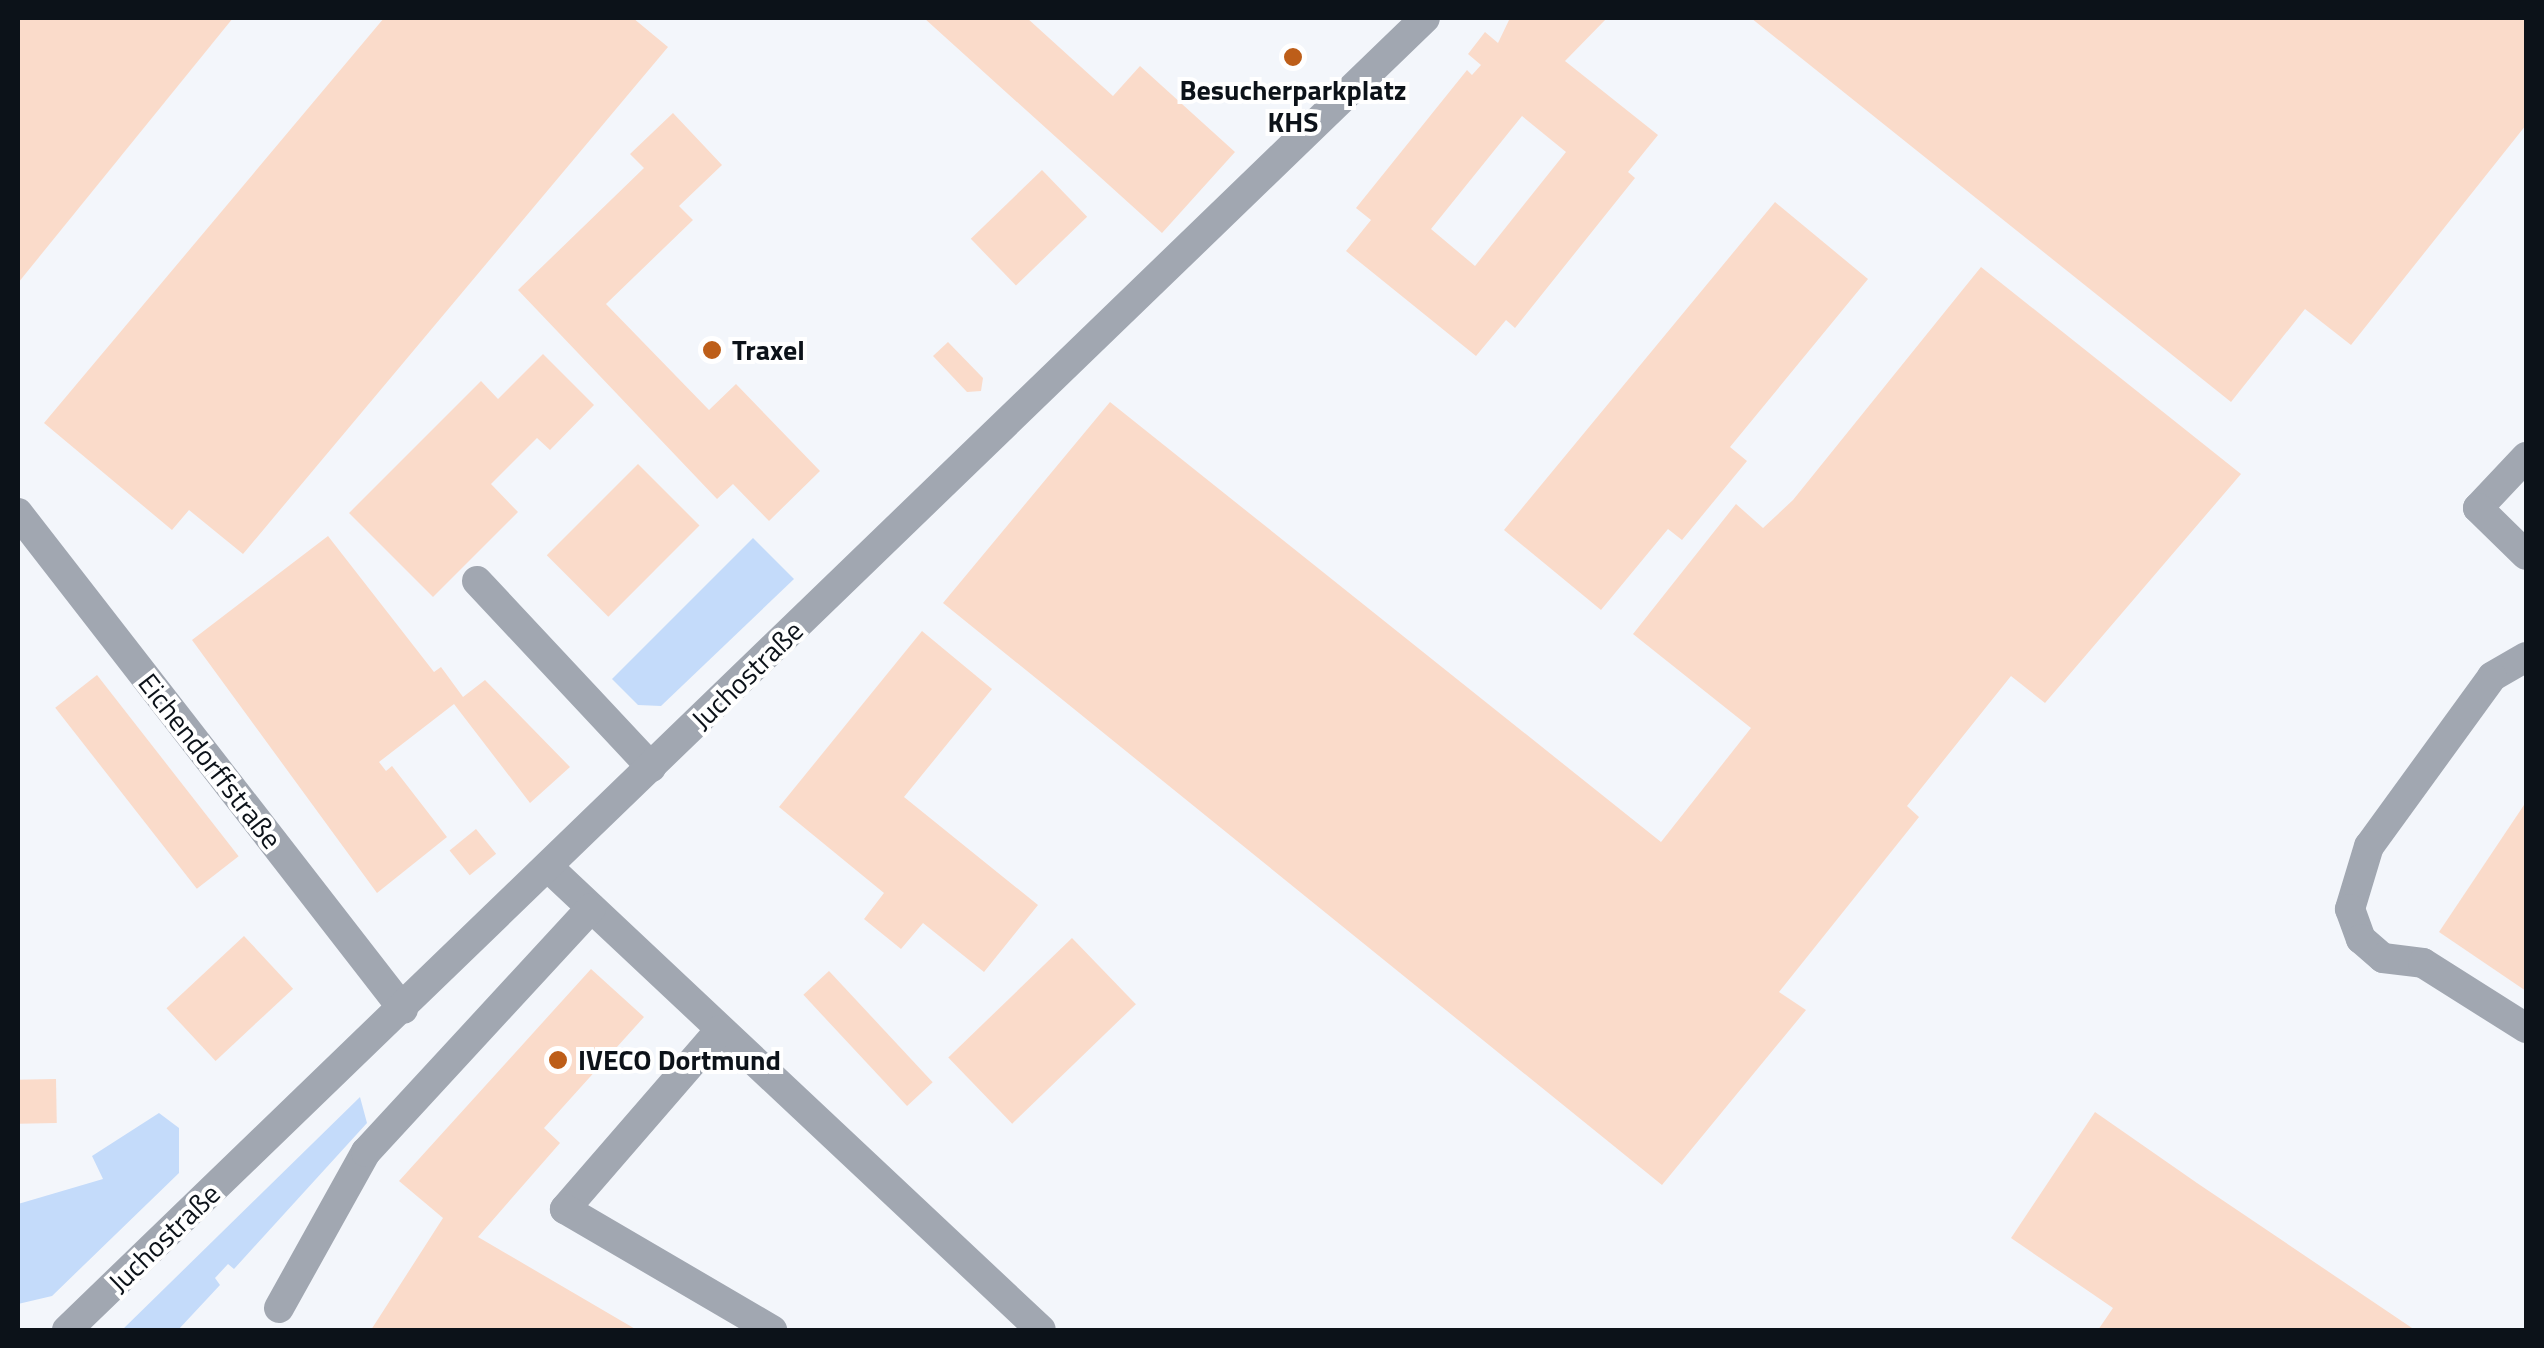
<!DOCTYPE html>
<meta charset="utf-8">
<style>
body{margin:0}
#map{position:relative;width:2544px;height:1348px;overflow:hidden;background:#f3f6fb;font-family:"Titillium Web",sans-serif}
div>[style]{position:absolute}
.green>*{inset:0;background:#c4dbfa}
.building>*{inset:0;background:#fadbca;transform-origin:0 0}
.minor>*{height:30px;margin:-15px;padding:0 15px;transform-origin:15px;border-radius:15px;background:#a1a7b1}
.dots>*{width:28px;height:28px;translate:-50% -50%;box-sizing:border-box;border:5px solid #fff;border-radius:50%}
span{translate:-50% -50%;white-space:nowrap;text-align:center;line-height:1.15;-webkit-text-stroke:8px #fff;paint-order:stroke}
.poi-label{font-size:28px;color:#0c1219;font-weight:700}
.left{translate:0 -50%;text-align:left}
.street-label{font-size:28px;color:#0c1219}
.frame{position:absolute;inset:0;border:20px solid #0c1219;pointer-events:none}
</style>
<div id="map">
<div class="green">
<div style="clip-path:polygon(753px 538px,794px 579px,661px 706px,638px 705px,612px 679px)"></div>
<div style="clip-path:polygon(360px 1097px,367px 1123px,234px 1269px,228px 1264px,215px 1278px,220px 1285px,178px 1330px,122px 1330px)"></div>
<div style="clip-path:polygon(159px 1113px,179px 1128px,179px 1173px,52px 1296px,18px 1304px,18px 1204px,103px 1179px,92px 1156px)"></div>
</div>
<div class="building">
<div style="clip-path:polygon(18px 18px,233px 18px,18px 283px)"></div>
<div style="clip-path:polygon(384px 18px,633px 18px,668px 47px,243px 554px,189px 510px,172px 530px,44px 423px)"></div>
<div style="clip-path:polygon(924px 18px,1027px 18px,1113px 96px,1140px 66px,1235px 152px,1162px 233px)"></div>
<div style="clip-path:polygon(evenodd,1510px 18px,1607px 18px,1565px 61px,1658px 135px,1628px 172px,1635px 178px,1515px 328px,1506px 320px,1476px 356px,1346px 251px,1371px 220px,1356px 208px,1467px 70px,1472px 75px,1481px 65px,1468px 54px,1485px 32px,1498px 43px,1510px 18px,1522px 116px,1566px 152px,1475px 266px,1431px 229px,1522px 116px)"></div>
<div style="clip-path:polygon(1751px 18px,2526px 18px,2526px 125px,2351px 345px,2305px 309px,2231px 402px)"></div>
<div style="clip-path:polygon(673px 113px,722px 165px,679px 206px,693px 220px,606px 304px,709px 410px,736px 384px,820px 471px,769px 521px,733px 484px,717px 499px,518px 290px,644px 168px,630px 154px)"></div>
<div style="left:1042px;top:170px;width:65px;height:99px;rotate:46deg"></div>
<div style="clip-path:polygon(1775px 202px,1868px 279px,1730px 447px,1747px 461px,1682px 540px,1668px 529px,1601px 610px,1504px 530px)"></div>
<div style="clip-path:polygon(1981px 267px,2241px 474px,2045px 703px,2011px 676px,1907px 806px,1919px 817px,1779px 992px,1806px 1010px,1662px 1185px,943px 603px,1110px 402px,1661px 842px,1751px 728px,1633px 634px,1736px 504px,1763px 528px,1793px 500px)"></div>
<div style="clip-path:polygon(948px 342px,983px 378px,981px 391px,967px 392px,933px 356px)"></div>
<div style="clip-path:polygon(543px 354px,594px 405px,550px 450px,537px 438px,491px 484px,518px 512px,433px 597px,349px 513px,481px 381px,498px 399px)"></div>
<div style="left:638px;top:464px;width:87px;height:129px;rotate:45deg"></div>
<div style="clip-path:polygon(328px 536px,434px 672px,441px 667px,463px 697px,485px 680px,570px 767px,530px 803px,454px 704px,379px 762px,386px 771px,392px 766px,447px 837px,377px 893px,192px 640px)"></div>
<div style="clip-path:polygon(922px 631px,992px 689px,904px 797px,1038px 905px,984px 972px,923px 923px,901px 949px,864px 919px,884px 893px,779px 807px)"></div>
<div style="left:97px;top:675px;width:230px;height:53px;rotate:52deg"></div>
<div style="clip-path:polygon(2526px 802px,2526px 991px,2439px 932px)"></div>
<div style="left:476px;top:829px;width:32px;height:34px;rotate:51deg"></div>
<div style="left:244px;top:936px;width:72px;height:106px;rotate:47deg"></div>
<div style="left:1072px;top:938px;width:92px;height:172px;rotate:46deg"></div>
<div style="clip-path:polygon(591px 969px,644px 1017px,544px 1128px,560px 1143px,478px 1237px,637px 1330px,371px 1330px,443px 1218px,399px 1181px)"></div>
<div style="left:829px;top:971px;width:152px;height:35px;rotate:47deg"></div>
<div style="left:56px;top:1079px;width:44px;height:38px;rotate:89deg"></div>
<div style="clip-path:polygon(2095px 1112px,2197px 1183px,2415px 1330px,2098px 1330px,2113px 1308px,2011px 1238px)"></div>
</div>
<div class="minor">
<div style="left:2526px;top:457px;width:70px;rotate:133.3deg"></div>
<div style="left:2478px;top:508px;width:67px;rotate:44.4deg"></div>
<div style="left:18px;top:513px;width:628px;rotate:52.18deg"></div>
<div style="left:477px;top:581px;width:255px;rotate:46.9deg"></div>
<div style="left:2526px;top:657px;width:39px;rotate:150deg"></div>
<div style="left:2492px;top:677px;width:209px;rotate:126deg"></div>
<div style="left:2369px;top:846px;width:66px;rotate:106.8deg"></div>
<div style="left:2350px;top:909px;width:32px;rotate:70deg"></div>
<div style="left:2361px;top:939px;width:29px;rotate:41deg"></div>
<div style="left:2383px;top:958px;width:40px;rotate:7.1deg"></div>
<div style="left:2423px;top:963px;width:122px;rotate:32.3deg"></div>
<div style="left:548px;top:867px;width:676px;rotate:43.2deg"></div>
<div style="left:720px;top:1030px;width:237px;rotate:130.9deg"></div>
<div style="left:565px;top:1209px;width:240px;rotate:30.3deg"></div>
<div style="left:279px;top:1308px;width:179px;rotate:-60.9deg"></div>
<div style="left:366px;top:1152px;width:332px;rotate:-47.3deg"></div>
<div style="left:67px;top:1330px;width:1888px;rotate:-44.01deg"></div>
</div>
<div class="dots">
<div style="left:1293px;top:57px;background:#bd5e19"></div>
<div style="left:712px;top:350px;background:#bd5e19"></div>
<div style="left:558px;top:1060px;background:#bd5e19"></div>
</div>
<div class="poi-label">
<span style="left:1293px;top:106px">Besucherparkplatz<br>KHS</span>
<span class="left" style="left:732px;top:350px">Traxel</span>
<span class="left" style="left:578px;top:1060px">IVECO Dortmund</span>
</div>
<div class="street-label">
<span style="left:747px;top:675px;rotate:-44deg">Juchostraße</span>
<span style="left:210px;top:761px;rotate:52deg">Eichendorffstraße</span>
<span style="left:164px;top:1238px;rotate:-44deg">Juchostraße</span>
</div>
<div class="frame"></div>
</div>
